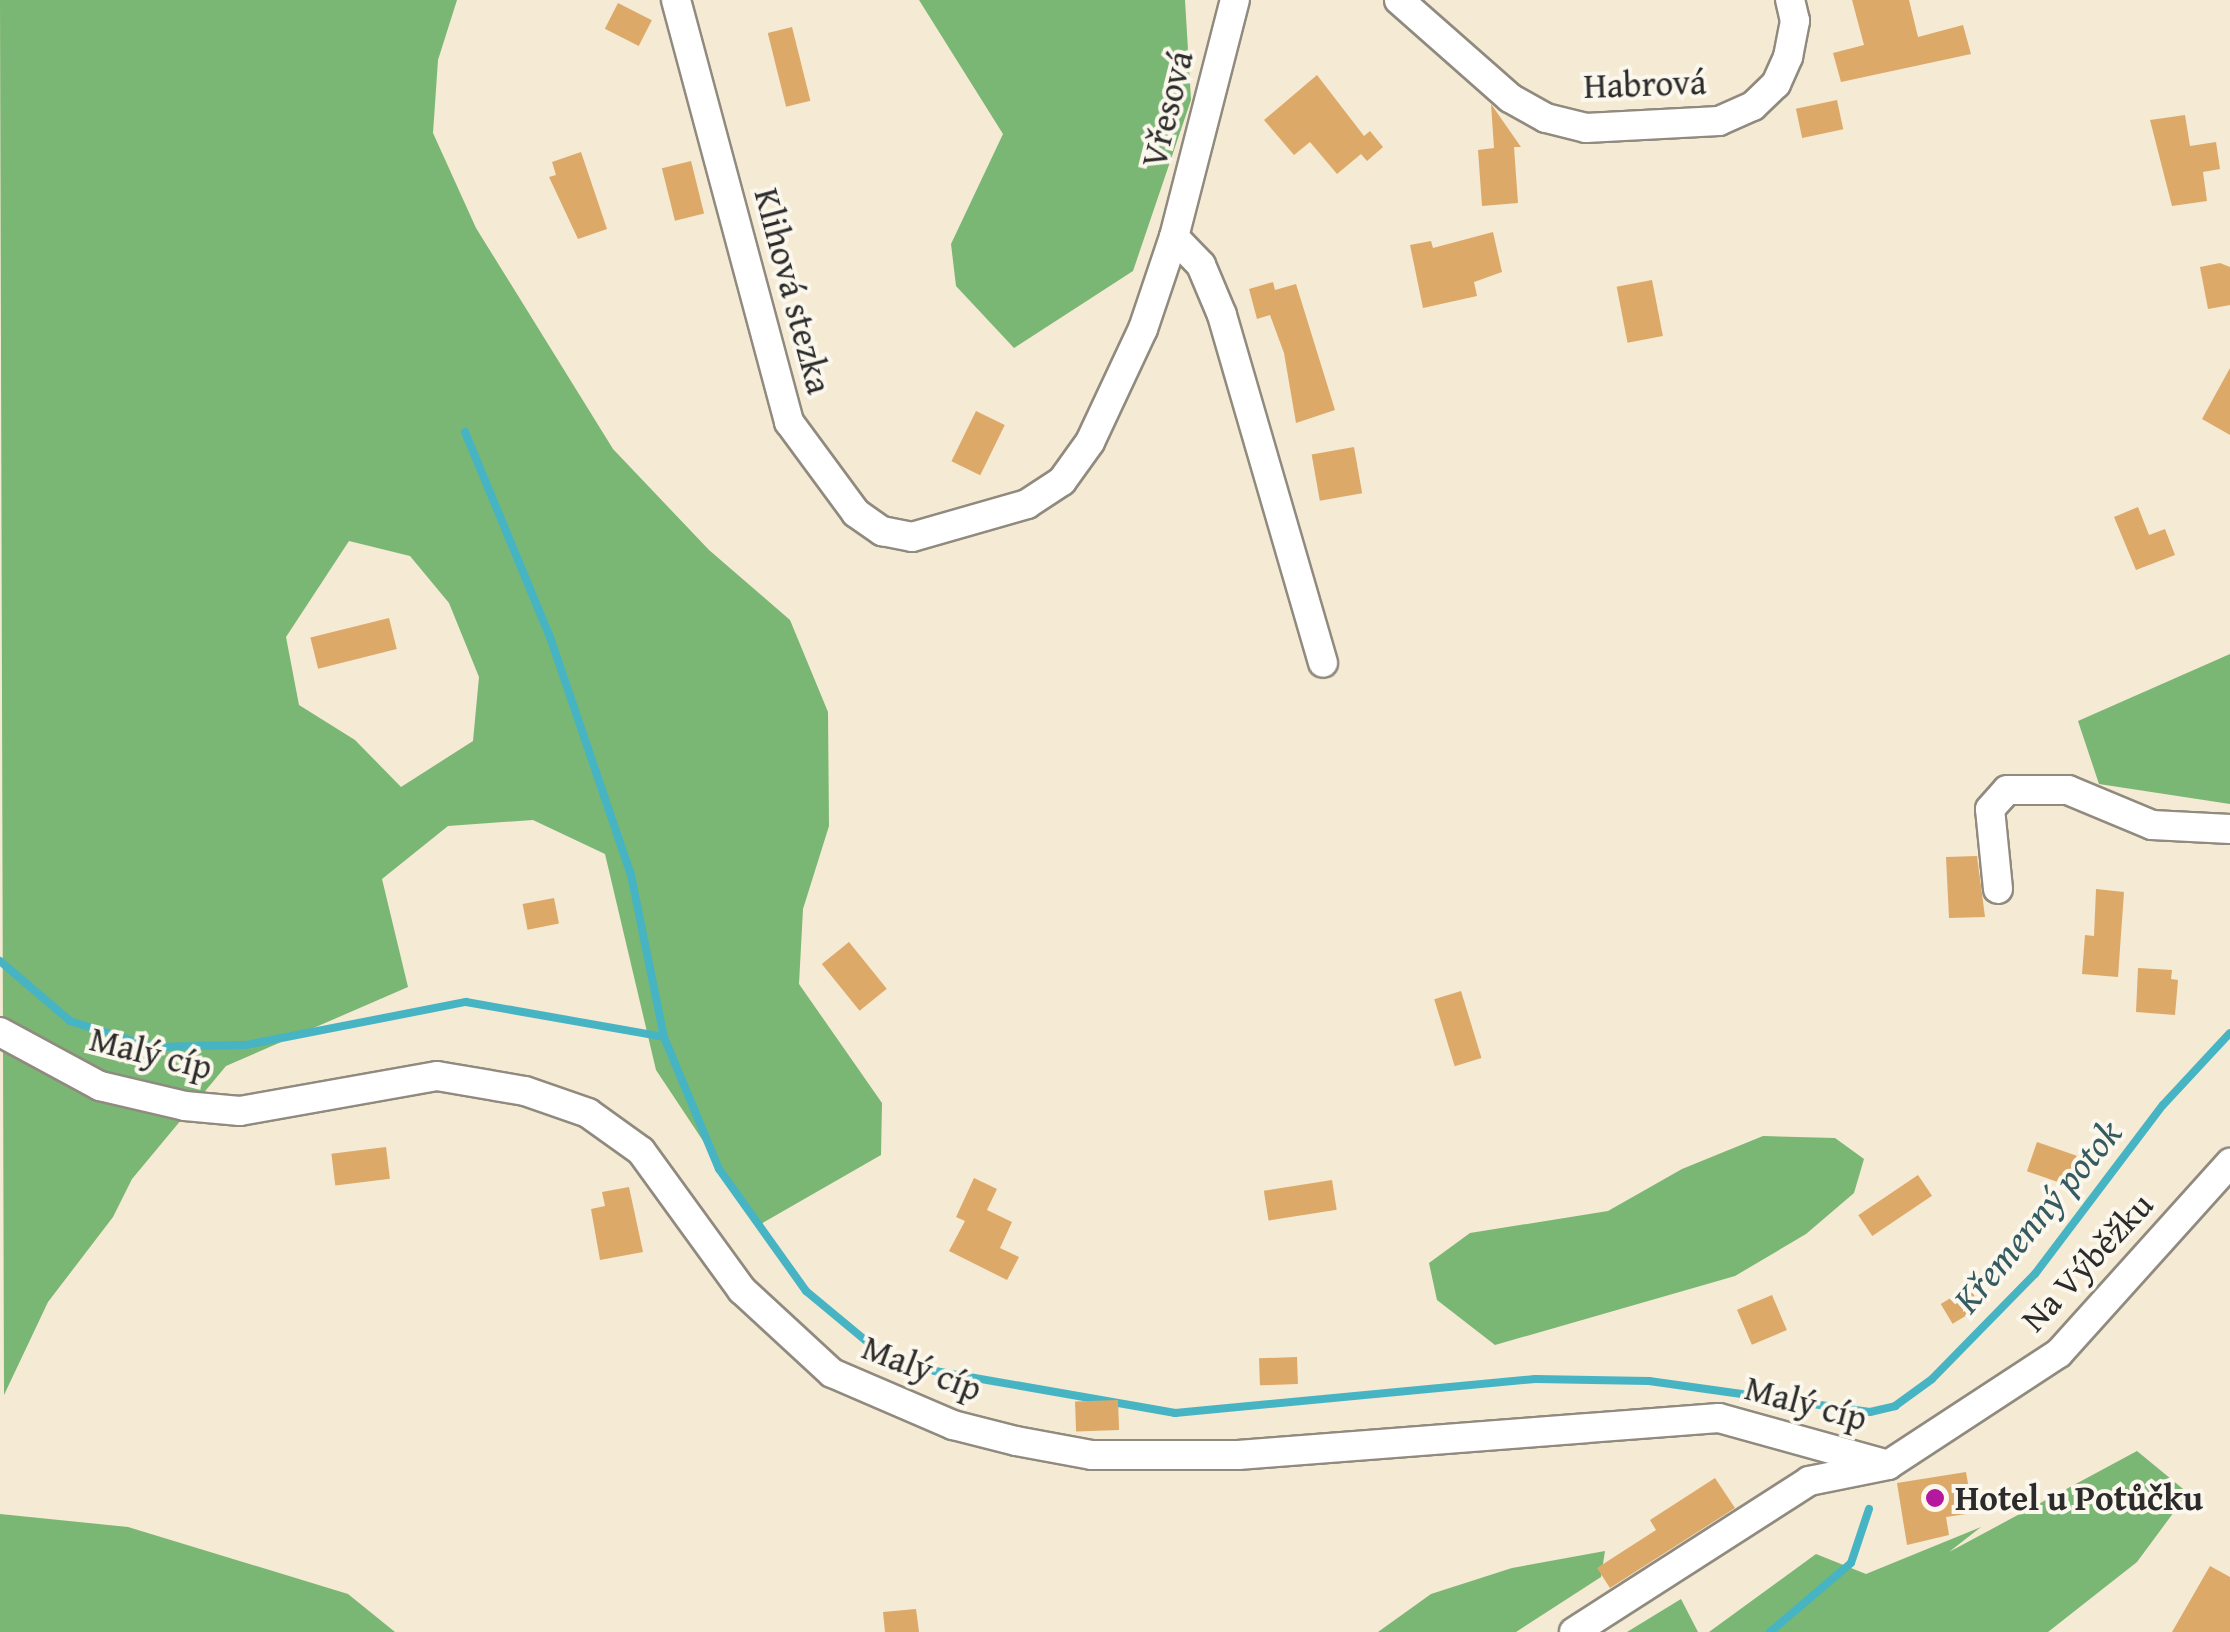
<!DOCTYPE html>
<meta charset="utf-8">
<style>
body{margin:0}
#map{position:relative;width:2230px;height:1632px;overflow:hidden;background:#f5ead3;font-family:"Gentium Book Plus",serif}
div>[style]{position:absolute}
.forest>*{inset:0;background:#7ab674}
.stream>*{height:8px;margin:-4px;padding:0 4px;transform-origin:4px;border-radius:4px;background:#47b4c4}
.building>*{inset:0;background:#dda968;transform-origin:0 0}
.roads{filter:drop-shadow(2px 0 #908a7f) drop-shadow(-2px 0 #908a7f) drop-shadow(0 2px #908a7f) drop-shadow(0 -2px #908a7f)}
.street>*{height:28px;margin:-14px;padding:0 14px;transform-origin:14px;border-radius:14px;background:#fff}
.dots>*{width:28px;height:28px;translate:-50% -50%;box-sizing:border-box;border:5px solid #fbf7ec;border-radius:50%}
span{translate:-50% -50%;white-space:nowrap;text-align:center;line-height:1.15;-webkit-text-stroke:8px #fbf7ec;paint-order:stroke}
.street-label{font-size:35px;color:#2b2b2b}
.poi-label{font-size:35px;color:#2b2b2b;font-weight:700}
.left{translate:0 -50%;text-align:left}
.water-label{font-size:38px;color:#355b61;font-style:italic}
</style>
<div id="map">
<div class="forest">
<div style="clip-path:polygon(evenodd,0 0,457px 0,438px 60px,433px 133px,476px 228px,613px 449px,709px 550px,790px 620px,828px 712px,829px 826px,803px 909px,799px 984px,882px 1103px,881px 1155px,759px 1225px,656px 1070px,605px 854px,533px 820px,448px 826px,382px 879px,408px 987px,226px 1066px,132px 1179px,113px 1217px,48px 1302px,4px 1395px,0 0,349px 541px,410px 556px,449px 603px,479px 677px,473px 741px,401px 787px,355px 740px,299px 705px,286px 637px,349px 541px)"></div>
<div style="clip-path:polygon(919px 0,1185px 0,1191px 100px,1133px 271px,1014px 348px,956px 286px,951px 244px,1003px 134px)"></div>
<div style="clip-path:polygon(2230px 654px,2230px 804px,2099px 784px,2078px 721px)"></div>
<div style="clip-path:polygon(1763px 1136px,1835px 1138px,1864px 1159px,1854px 1193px,1806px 1234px,1735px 1276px,1495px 1345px,1437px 1300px,1429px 1263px,1470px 1233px,1608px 1211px,1682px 1169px)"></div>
<div style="clip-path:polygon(2137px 1451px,2188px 1493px,2137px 1562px,2048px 1632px,1709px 1632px,1816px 1554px,1866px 1574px,1981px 1527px,1949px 1552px)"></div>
<div style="clip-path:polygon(0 1514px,128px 1527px,348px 1594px,395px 1632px,0 1632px)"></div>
<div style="clip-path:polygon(1605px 1551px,1601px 1577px,1516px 1632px,1378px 1632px,1431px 1594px,1512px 1568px)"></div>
<div style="clip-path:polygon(1681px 1599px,1698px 1632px,1627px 1632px)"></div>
</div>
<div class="stream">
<div style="left:465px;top:432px;width:222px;rotate:67.5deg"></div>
<div style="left:550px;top:637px;width:251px;rotate:71.2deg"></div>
<div style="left:631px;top:875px;width:165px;rotate:78.5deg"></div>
<div style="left:664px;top:1037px;width:143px;rotate:67.4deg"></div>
<div style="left:719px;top:1169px;width:150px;rotate:54.5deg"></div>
<div style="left:806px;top:1291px;width:99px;rotate:39.7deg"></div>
<div style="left:882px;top:1354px;width:56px;rotate:17.8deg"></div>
<div style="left:935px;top:1371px;width:244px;rotate:9.9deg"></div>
<div style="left:1175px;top:1413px;width:362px;rotate:-5.4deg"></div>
<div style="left:1535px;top:1379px;width:114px;rotate:1deg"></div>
<div style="left:1649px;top:1381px;width:223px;rotate:8deg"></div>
<div style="left:1870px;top:1412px;width:26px;rotate:-13deg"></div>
<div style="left:1895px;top:1406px;width:46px;rotate:-36.1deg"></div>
<div style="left:1932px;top:1379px;width:147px;rotate:-45.6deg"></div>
<div style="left:2035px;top:1274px;width:212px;rotate:-52.9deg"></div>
<div style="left:2163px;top:1105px;width:98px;rotate:-47.1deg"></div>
<div style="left:0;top:961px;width:92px;rotate:40.6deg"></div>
<div style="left:70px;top:1021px;width:86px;rotate:17.6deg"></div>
<div style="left:152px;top:1047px;width:94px;rotate:-1.2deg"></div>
<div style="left:246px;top:1045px;width:224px;rotate:-11.1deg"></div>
<div style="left:466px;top:1002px;width:201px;rotate:10deg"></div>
<div style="left:1770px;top:1632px;width:106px;rotate:-40.4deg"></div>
<div style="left:1851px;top:1563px;width:57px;rotate:-71.6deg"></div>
</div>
<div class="building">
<div style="clip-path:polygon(1852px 0,1909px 0,1918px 37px,1963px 25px,1971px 54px,1841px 82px,1833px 53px,1864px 45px)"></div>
<div style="left:618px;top:3px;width:38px;height:29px;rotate:27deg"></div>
<div style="left:792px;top:27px;width:76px;height:25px;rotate:76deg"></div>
<div style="clip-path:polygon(1317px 75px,1364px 136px,1370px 131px,1383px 147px,1367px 161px,1361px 154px,1337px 174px,1310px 142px,1294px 155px,1264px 120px)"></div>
<div style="left:1837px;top:100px;width:30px;height:42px;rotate:78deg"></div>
<div style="clip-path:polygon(1491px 104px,1521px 147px,1514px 147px,1518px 203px,1482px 206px,1478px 150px,1494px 148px)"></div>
<div style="clip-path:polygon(2185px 115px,2190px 146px,2216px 142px,2220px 169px,2203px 172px,2207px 201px,2172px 206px,2150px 120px)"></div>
<div style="clip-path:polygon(581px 152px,607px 229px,578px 239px,549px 177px,556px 175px,552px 162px)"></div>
<div style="left:691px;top:161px;width:54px;height:30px;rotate:76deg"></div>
<div style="clip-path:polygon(1493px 232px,1502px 272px,1474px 282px,1477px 296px,1423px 308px,1410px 245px,1431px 241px,1433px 248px)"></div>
<div style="clip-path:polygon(2220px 263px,2230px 267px,2230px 305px,2208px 309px,2200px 267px)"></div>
<div style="left:1652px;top:280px;width:57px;height:36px;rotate:79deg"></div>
<div style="clip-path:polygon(1273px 282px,1275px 290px,1296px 284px,1335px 410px,1296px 423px,1284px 353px,1270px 315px,1257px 319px,1249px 289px)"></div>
<div style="clip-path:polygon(2230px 368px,2230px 435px,2202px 419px)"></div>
<div style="left:976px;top:411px;width:32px;height:56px;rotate:26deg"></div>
<div style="left:1354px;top:447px;width:47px;height:43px;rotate:80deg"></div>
<div style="clip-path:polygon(2138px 507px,2149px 535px,2165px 529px,2175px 555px,2136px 570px,2114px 517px)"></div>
<div style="left:389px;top:618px;width:32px;height:81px;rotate:76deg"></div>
<div style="clip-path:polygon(1977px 856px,1985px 917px,1949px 918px,1946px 857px)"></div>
<div style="clip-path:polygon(2096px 889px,2124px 892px,2118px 977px,2082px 974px,2085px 935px,2094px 936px)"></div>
<div style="left:554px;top:898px;width:26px;height:32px;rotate:79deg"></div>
<div style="left:849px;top:942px;width:60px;height:35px;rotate:51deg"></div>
<div style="clip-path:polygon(2138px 968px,2172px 970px,2171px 979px,2178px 980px,2175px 1015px,2136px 1012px)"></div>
<div style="left:1461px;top:991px;width:70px;height:28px;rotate:73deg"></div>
<div style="left:2037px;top:1142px;width:42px;height:31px;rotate:19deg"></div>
<div style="left:386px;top:1147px;width:32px;height:55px;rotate:83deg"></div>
<div style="left:1918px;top:1175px;width:25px;height:72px;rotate:56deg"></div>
<div style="clip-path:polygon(974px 1178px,997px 1189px,987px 1210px,1012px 1222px,1000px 1248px,1019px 1257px,1007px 1280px,949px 1251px,965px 1221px,956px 1217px)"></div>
<div style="left:1332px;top:1180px;width:30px;height:69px;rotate:81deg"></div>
<div style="clip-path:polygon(629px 1187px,643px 1252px,600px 1260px,591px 1209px,605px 1206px,602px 1192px)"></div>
<div style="left:1969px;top:1287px;width:23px;height:33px;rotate:59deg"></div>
<div style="left:1772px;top:1295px;width:38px;height:38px;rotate:67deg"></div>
<div style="left:1297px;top:1357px;width:27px;height:38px;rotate:88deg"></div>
<div style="left:1118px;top:1400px;width:30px;height:43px;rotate:88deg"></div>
<div style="clip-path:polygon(1966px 1472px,1973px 1513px,1946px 1517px,1949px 1535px,1907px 1545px,1897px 1483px)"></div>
<div style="clip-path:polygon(1715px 1478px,1735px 1508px,1610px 1588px,1597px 1568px,1656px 1530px,1650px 1520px)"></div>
<div style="clip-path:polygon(2210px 1566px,2230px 1577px,2230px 1632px,2172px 1632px)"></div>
<div style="clip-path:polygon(916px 1609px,919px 1632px,885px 1632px,883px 1612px)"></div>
</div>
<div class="roads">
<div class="street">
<div style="left:676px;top:0;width:437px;rotate:75deg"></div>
<div style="left:789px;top:422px;width:113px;rotate:53.6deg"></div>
<div style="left:856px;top:513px;width:32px;rotate:35deg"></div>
<div style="left:882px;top:531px;width:31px;rotate:11deg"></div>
<div style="left:912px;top:537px;width:120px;rotate:-16deg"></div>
<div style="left:1027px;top:504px;width:42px;rotate:-33.3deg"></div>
<div style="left:1062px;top:481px;width:48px;rotate:-54.3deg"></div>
<div style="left:1090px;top:442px;width:125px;rotate:-64.9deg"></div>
<div style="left:1143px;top:329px;width:97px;rotate:-71.4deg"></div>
<div style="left:1174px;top:237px;width:245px;rotate:-75.6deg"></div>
<div style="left:1399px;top:0;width:148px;rotate:41.4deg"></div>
<div style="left:1510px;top:98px;width:41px;rotate:29.1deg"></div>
<div style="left:1546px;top:118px;width:41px;rotate:14deg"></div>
<div style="left:1586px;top:128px;width:133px;rotate:-3deg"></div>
<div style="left:1719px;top:121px;width:37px;rotate:-24deg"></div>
<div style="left:1753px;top:106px;width:32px;rotate:-44deg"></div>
<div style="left:1776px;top:84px;width:30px;rotate:-66deg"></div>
<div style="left:1788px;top:57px;width:37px;rotate:-79deg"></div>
<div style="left:1795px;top:21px;width:22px;rotate:-103deg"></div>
<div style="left:1174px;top:237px;width:39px;rotate:46deg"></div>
<div style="left:1201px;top:265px;width:54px;rotate:67.2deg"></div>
<div style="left:1222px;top:315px;width:362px;rotate:73.8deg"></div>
<div style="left:1998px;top:889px;width:80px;rotate:-95.7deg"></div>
<div style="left:1990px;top:809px;width:25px;rotate:-48deg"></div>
<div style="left:2007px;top:790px;width:61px"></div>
<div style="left:2068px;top:790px;width:91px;rotate:22.6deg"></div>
<div style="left:2152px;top:825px;width:78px;rotate:2.9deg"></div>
<div style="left:0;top:1032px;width:114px;rotate:28.4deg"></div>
<div style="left:100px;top:1086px;width:87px;rotate:13.2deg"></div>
<div style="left:185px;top:1106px;width:55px;rotate:5.2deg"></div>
<div style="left:240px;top:1111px;width:200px;rotate:-10.1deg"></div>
<div style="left:437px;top:1076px;width:89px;rotate:9.7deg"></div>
<div style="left:525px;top:1091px;width:67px;rotate:19.2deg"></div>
<div style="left:588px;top:1113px;width:65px;rotate:35.6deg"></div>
<div style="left:641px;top:1151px;width:172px;rotate:54deg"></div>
<div style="left:742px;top:1290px;width:122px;rotate:42.7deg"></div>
<div style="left:832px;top:1373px;width:132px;rotate:23.3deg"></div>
<div style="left:953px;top:1425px;width:65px;rotate:14.3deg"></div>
<div style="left:1016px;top:1441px;width:77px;rotate:10.4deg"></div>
<div style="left:1092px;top:1455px;width:146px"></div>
<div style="left:1238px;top:1455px;width:482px;rotate:-4.4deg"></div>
<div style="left:1719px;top:1418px;width:175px;rotate:15.5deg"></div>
<div style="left:1574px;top:1632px;width:279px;rotate:-32.7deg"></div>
<div style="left:1809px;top:1481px;width:81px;rotate:-11.4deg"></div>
<div style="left:1888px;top:1465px;width:204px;rotate:-33.2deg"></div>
<div style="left:2059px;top:1353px;width:256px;rotate:-48deg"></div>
</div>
</div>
<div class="dots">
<div style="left:1935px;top:1498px;background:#b5179e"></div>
</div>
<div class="street-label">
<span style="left:1645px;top:84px;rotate:-2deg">Habrová</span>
<span style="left:1167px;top:109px;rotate:-76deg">Vřesová</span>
<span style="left:793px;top:291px;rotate:75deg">Klihová stezka</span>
<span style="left:151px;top:1053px;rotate:14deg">Malý cíp</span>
<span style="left:2087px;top:1262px;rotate:-47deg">Na Výběžku</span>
<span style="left:922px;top:1368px;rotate:21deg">Malý cíp</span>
<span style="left:1806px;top:1403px;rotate:15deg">Malý cíp</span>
</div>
<div class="poi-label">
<span class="left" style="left:1955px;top:1498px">Hotel u Potůčku</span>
</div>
<div class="water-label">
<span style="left:2037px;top:1216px;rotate:-50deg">Křemenný potok</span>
</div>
</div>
